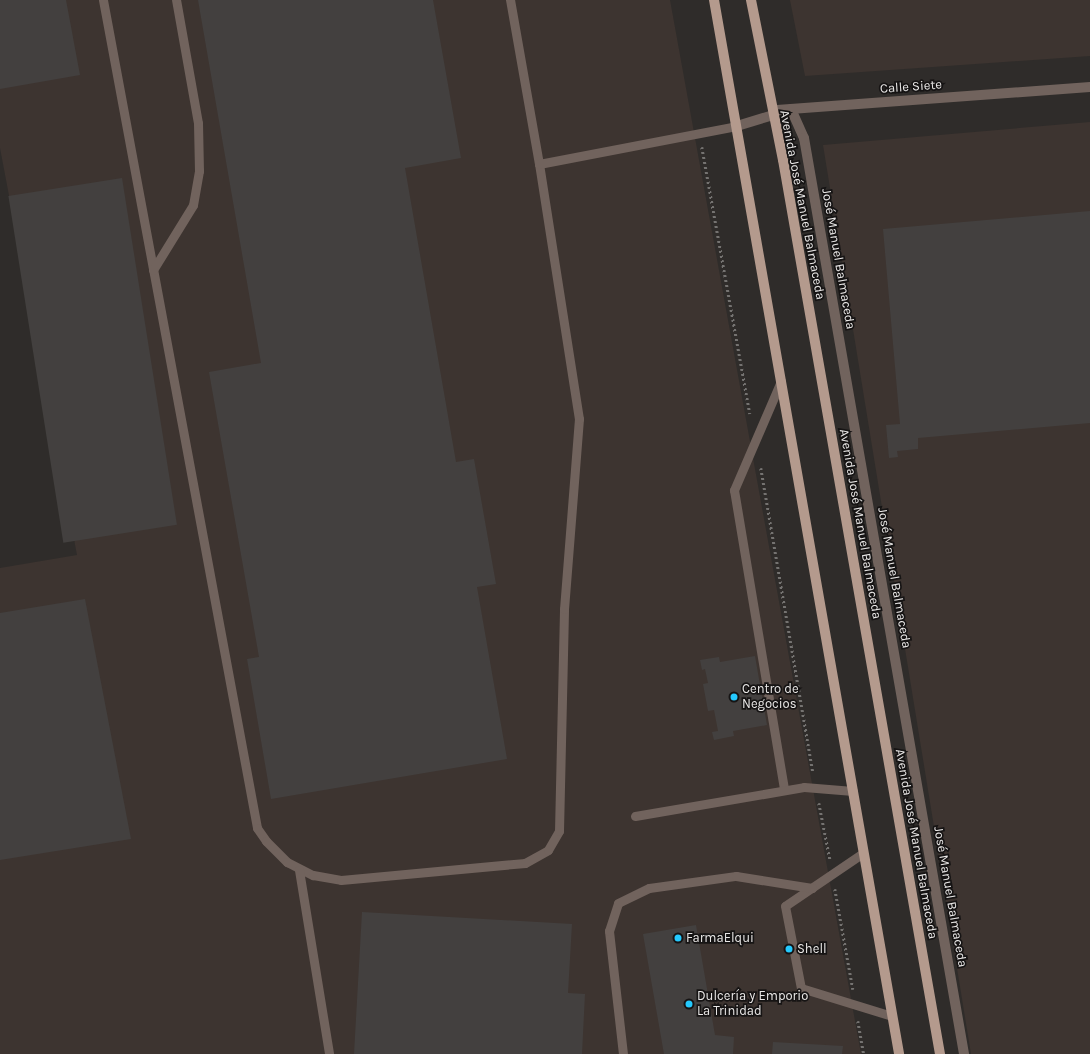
<!DOCTYPE html>
<meta charset="utf-8">
<style>
body{margin:0}
#map{position:relative;width:1090px;height:1054px;overflow:hidden;background:#2f2c2a;font-family:Karla,sans-serif}
div>[style]{position:absolute}
.built>*{inset:0;background:#3d3430}
.building>*{inset:0;background:#43403f;transform-origin:0 0}
.path>*{height:2.5px;margin-top:-1.25px;transform-origin:0;background:repeating-linear-gradient(90deg,#757371 0 2px,transparent 0 5px)}
.lane>*{height:9px;margin:-4.5px;padding:0 4.5px;transform-origin:4.5px;border-radius:4.5px;background:#71635d}
.street>*{height:10px;margin:-5px;padding:0 5px;transform-origin:5px;border-radius:5px;background:#71635d}
.primary>*{height:10px;margin:-5px;padding:0 5px;transform-origin:5px;border-radius:5px;background:#b49a8d}
.dots>*{width:11px;height:11px;translate:-50% -50%;box-sizing:border-box;border:2px solid #161414;border-radius:50%}
span{translate:-50% -50%;white-space:nowrap;text-align:center;line-height:1.15;-webkit-text-stroke:3.5px #161414;paint-order:stroke}
.street-label{font-size:13px;color:#eae8e7}
.poi-label{font-size:13px;color:#eae8e7}
.left{translate:0 -50%;text-align:left}
</style>
<div id="map">
<div class="built">
<div style="clip-path:polygon(0 0,670px 0,861px 1054px,0 1054px,0 568px,77px 555px,0 148px)"></div>
<div style="clip-path:polygon(790px 0,1090px 0,1090px 56px,805px 76px)"></div>
<div style="clip-path:polygon(1090px 122px,1090px 1054px,971px 1054px,823px 145px)"></div>
</div>
<div class="building">
<div style="clip-path:polygon(0 0,66px 0,80px 75px,0 89px)"></div>
<div style="clip-path:polygon(198px 0,433px 0,461px 158px,405px 168px,456px 462px,474px 459px,496px 584px,477px 587px,507px 759px,271px 799px,247px 659px,259px 657px,209px 372px,261px 363px)"></div>
<div style="left:122px;top:178px;width:351px;height:115px;rotate:81deg"></div>
<div style="clip-path:polygon(1090px 211px,1090px 423px,918px 438px,918px 449px,897px 451px,898px 457px,889px 458px,886px 425px,900px 424px,883px 229px)"></div>
<div style="clip-path:polygon(85px 599px,131px 839px,0 860px,0 613px)"></div>
<div style="clip-path:polygon(755px 656px,767px 725px,733px 731px,734px 736px,714px 740px,712px 732px,718px 731px,714px 710px,708px 711px,703px 684px,708px 683px,705px 669px,702px 670px,700px 660px,719px 657px,720px 662px)"></div>
<div style="clip-path:polygon(362px 912px,572px 924px,568px 993px,585px 994px,582px 1054px,354px 1054px)"></div>
<div style="clip-path:polygon(696px 925px,715px 1035px,734px 1037px,733px 1054px,664px 1054px,643px 934px)"></div>
<div style="clip-path:polygon(773px 1042px,843px 1046px,842px 1054px,772px 1054px)"></div>
</div>
<div class="path">
<div style="left:702px;top:147px;width:271px;rotate:79.8deg"></div>
<div style="left:761px;top:468px;width:308px;rotate:80.3deg"></div>
<div style="left:819px;top:803px;width:57px;rotate:78.9deg"></div>
<div style="left:835px;top:889px;width:102px;rotate:79.8deg"></div>
<div style="left:858px;top:1021px;width:34px;rotate:80deg"></div>
</div>
<div class="lane">
<div style="left:103px;top:0;width:842px;rotate:79.46deg"></div>
<div style="left:257px;top:828px;width:16px;rotate:55deg"></div>
<div style="left:266px;top:841px;width:30px;rotate:45deg"></div>
<div style="left:287px;top:862px;width:29px;rotate:27deg"></div>
<div style="left:313px;top:875px;width:28px;rotate:10deg"></div>
<div style="left:341px;top:880px;width:185px;rotate:-5.3deg"></div>
<div style="left:525px;top:863px;width:26px;rotate:-29deg"></div>
<div style="left:548px;top:850px;width:22px;rotate:-60deg"></div>
<div style="left:559px;top:831px;width:222px;rotate:-88.7deg"></div>
<div style="left:564px;top:609px;width:191px;rotate:-85.5deg"></div>
<div style="left:579px;top:419px;width:258px;rotate:-98.9deg"></div>
<div style="left:539px;top:164px;width:167px;rotate:-100deg"></div>
<div style="left:539px;top:164px;width:202px;rotate:-10.9deg"></div>
<div style="left:153px;top:270px;width:76px;rotate:-58.4deg"></div>
<div style="left:193px;top:205px;width:35px;rotate:-80deg"></div>
<div style="left:199px;top:171px;width:48px;rotate:-91.2deg"></div>
<div style="left:198px;top:123px;width:125px;rotate:-100.1deg"></div>
<div style="left:781px;top:381px;width:119px;rotate:113.3deg"></div>
<div style="left:734px;top:490px;width:304px;rotate:80.5deg"></div>
<div style="left:635px;top:816px;width:171px;rotate:-9.7deg"></div>
<div style="left:804px;top:787px;width:49px;rotate:4.7deg"></div>
<div style="left:863px;top:853px;width:94px;rotate:145.8deg"></div>
<div style="left:785px;top:906px;width:84px;rotate:79deg"></div>
<div style="left:801px;top:988px;width:95px;rotate:17.1deg"></div>
<div style="left:299px;top:870px;width:186px;rotate:80.7deg"></div>
<div style="left:623px;top:1054px;width:124px;rotate:-96.5deg"></div>
<div style="left:609px;top:931px;width:29px;rotate:-72deg"></div>
<div style="left:618px;top:903px;width:34px;rotate:-26deg"></div>
<div style="left:649px;top:888px;width:88px;rotate:-7.9deg"></div>
<div style="left:736px;top:876px;width:77px;rotate:9deg"></div>
</div>
<div class="street">
<div style="left:791px;top:109px;width:32px;rotate:66deg"></div>
<div style="left:804px;top:138px;width:930px;rotate:80.09deg"></div>
<div style="left:737px;top:126px;width:37px;rotate:-17deg"></div>
<div style="left:772px;top:115px;width:7px;rotate:-45deg"></div>
<div style="left:777px;top:110px;width:314px;rotate:-4.2deg"></div>
</div>
<div class="primary">
<div style="left:714px;top:0;width:1070px;rotate:80.04deg"></div>
<div style="left:751px;top:0;width:163px;rotate:78.7deg"></div>
<div style="left:783px;top:160px;width:908px;rotate:80.04deg"></div>
</div>
<div class="dots">
<div style="left:734px;top:697px;background:#24c9fe"></div>
<div style="left:678px;top:938px;background:#24c9fe"></div>
<div style="left:789px;top:949px;background:#24c9fe"></div>
<div style="left:689px;top:1004px;background:#24c9fe"></div>
</div>
<div class="street-label">
<span style="left:911px;top:87px;rotate:-4deg">Calle Siete</span>
<span style="left:802px;top:205px;rotate:79deg">Avenida José Manuel Balmaceda</span>
<span style="left:838px;top:259px;rotate:80deg">José Manuel Balmaceda</span>
<span style="left:860px;top:524px;rotate:80deg">Avenida José Manuel Balmaceda</span>
<span style="left:894px;top:578px;rotate:80deg">José Manuel Balmaceda</span>
<span style="left:916px;top:844px;rotate:80deg">Avenida José Manuel Balmaceda</span>
<span style="left:950px;top:897px;rotate:80deg">José Manuel Balmaceda</span>
</div>
<div class="poi-label">
<span class="left" style="left:742px;top:697px">Centro de<br>Negocios</span>
<span class="left" style="left:686px;top:938px">FarmaElqui</span>
<span class="left" style="left:797px;top:949px">Shell</span>
<span class="left" style="left:697px;top:1004px">Dulcería y Emporio<br>La Trinidad</span>
</div>
</div>
